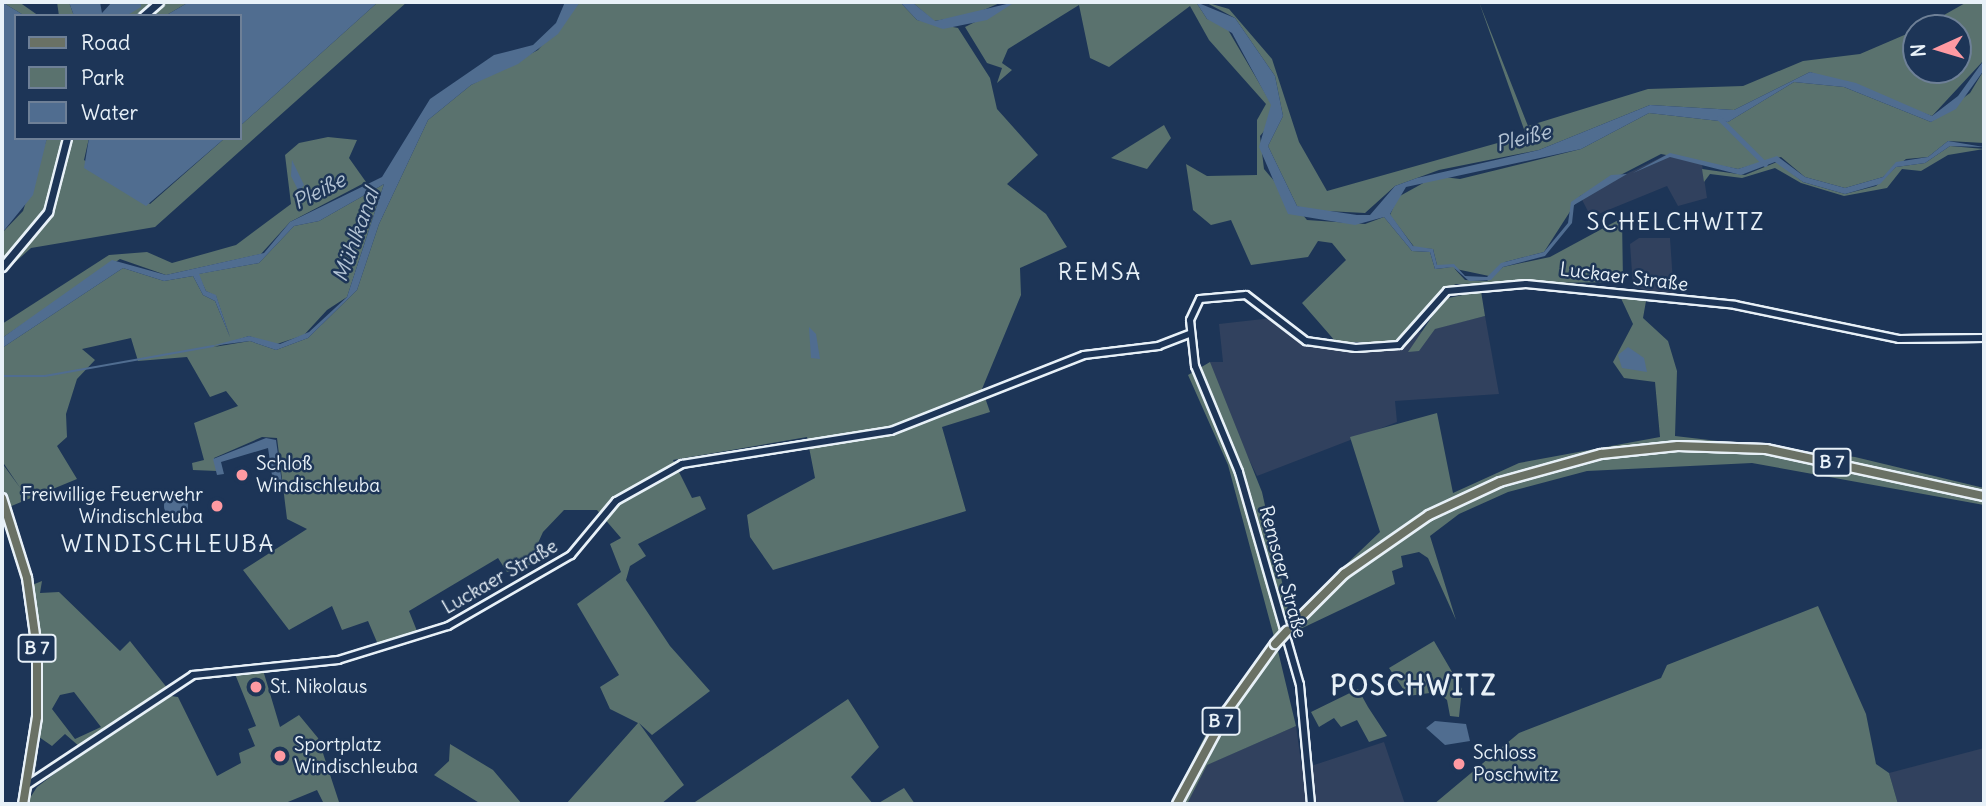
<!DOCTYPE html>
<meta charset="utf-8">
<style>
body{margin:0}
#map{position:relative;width:1986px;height:806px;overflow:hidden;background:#1d3557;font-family:Delius,sans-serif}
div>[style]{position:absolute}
.built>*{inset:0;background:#31415e}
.green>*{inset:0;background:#5a726e}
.water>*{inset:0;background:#506d90}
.round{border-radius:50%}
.stream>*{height:2px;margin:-1px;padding:0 1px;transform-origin:1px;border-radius:1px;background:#506d90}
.canal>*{height:5px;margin:-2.5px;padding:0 2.5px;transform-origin:2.5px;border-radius:2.5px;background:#506d90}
.roads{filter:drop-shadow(2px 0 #e8f1f8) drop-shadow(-2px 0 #e8f1f8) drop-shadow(0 2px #e8f1f8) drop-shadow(0 -2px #e8f1f8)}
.tertiary>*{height:6px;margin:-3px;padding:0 3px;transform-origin:3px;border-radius:3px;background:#1d3557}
.secondary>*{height:7px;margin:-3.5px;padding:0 3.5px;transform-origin:3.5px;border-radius:3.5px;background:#1d3557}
.primary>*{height:8px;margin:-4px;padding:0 4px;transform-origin:4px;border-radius:4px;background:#6a7165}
.trunk>*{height:8px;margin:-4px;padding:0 4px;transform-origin:4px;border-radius:4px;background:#6a7165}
.bridges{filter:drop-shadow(2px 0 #e8f1f8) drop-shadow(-2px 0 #e8f1f8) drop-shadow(0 2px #e8f1f8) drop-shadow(0 -2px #e8f1f8)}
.trunk-bridge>*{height:8px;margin:-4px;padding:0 4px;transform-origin:4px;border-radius:4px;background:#6a7165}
.dots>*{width:19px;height:19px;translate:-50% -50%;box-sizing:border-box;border:4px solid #1d3557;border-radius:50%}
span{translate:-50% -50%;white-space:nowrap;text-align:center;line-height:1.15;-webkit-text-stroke:5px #1d3557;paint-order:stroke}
.shield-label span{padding:2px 5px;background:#1d3557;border:2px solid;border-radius:5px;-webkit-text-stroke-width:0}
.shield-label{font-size:18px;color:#e8f1f8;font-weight:700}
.street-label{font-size:19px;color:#e8f1f8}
.poi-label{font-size:19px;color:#e8f1f8}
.left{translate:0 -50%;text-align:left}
.right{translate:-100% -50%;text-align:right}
.water-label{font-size:21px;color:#b3c3d4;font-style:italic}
.quarter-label{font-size:23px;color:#e8f1f8;letter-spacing:2px}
.district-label{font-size:26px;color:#e8f1f8;font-weight:700;letter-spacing:2px}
.frame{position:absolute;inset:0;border:4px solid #e8f1f8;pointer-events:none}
.legend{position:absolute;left:14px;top:14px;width:228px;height:126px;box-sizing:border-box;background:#1d3557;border:2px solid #6e8097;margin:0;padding:9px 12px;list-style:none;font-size:21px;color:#e8f1f8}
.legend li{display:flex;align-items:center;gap:14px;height:35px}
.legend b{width:35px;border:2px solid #6e8097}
.north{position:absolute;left:1902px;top:14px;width:70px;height:70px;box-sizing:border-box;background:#1d3557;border:2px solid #6e8097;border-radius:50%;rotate:266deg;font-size:19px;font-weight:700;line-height:28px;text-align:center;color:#e8f1f8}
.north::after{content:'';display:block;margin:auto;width:24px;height:32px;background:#ff9aa2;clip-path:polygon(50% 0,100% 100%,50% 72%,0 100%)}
</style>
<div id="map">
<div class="built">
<div style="clip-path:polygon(1670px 153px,1702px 164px,1707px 198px,1678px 206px,1667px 186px,1591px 217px,1580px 196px)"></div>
<div style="clip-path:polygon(1639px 238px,1670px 238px,1674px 297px,1633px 287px,1630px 244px)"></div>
<div style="clip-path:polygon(1485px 316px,1499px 394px,1395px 401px,1397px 422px,1257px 476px,1214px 386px,1210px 362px,1223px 362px,1219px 324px,1280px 317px,1312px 340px,1370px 344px)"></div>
<div style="clip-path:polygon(1296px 726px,1302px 769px,1384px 742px,1405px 804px,1187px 804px,1206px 765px)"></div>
<div style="clip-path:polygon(1984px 748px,1984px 804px,1898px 804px,1889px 773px)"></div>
<div style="clip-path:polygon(848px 799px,853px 804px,795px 804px,801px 800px)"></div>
</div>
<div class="green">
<div style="clip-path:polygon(2px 2px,19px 2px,39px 16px,25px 16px)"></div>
<div style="clip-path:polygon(57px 2px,69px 2px,74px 16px,59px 16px)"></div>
<div style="clip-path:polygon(141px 2px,189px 2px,165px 16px,126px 16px)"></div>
<div style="clip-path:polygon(378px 2px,407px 2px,155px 227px,31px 248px,2px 274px,49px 214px,69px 138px,89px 138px,84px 160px,150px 204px,225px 138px,240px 138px,240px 126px)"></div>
<div style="clip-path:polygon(580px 2px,900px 2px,917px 20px,958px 28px,990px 78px,997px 109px,1038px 155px,1007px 184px,1046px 214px,1067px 247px,1020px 268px,1021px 295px,982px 389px,990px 412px,942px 427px,966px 511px,773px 570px,750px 537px,747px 515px,815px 478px,807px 437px,673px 460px,692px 498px,700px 496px,706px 509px,638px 544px,646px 556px,630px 566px,626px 580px,670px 646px,710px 691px,652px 735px,639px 723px,684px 785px,661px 804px,566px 804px,638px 723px,610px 709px,600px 687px,619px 675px,577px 604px,621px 572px,610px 544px,621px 538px,597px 510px,564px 510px,543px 532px,533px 554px,540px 562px,507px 572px,498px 558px,409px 611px,419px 636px,379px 647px,368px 621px,342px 630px,332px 606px,289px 630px,243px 570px,307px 529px,287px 519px,277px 438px,262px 437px,214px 458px,217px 471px,193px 470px,192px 463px,204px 460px,194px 423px,238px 406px,226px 391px,210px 397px,187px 357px,138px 361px,131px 338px,82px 349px,95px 360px,77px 379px,66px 414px,67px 437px,57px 446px,77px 479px,9px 507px,2px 491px,2px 463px,21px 489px,2px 461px,2px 348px,123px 268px,164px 281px,193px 276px,203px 295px,215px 301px,230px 337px,216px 296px,206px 291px,198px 274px,259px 263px,294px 226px,319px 221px,384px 184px,347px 297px,327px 310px,304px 335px,274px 345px,249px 336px,214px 347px,250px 341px,276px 350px,308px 338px,357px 290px,379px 224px,428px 120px,471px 85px,538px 50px)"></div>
<div style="clip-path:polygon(912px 2px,1002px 2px,972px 15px,934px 21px)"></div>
<div style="clip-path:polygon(1015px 2px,1196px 2px,1207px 19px,1224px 23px,1272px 105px,1270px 124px,1260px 136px,1264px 169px,1307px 220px,1365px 224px,1384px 217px,1412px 251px,1430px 252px,1435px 269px,1453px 267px,1465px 280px,1487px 281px,1503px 267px,1550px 257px,1622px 218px,1623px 282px,1456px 284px,1441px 291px,1399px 342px,1336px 342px,1302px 303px,1346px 260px,1332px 243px,1318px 241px,1308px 257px,1251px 265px,1231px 220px,1211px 225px,1193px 210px,1186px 164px,1207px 176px,1257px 175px,1257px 120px,1266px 104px,1209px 40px,1190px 6px,1109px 67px,1090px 58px,1079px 5px,1008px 49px,1002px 63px,1012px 70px,997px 83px,1002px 68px,987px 63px,965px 27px)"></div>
<div style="clip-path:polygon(1205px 2px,1229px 9px,1272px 59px,1299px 142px,1327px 191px,1526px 135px,1479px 2px,1528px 126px,1648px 89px,1743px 86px,1803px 61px,1860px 54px,1916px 30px,1916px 70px,1958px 70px,1958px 28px,1921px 28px,1967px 2px,1984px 2px,1984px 60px,1932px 116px,1810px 72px,1734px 110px,1650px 105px,1539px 150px,1439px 170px,1395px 186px,1365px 213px,1307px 210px,1297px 206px,1268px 146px,1283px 116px,1275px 76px,1235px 18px)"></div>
<div style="clip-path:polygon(1984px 70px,1984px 143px,1948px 141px,1928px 157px,1906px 159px,1883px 177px,1845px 188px,1805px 177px,1781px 157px,1738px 169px,1661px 154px,1580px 196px,1544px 252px,1505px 262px,1489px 276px,1437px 265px,1433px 249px,1415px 248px,1390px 215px,1398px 197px,1436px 176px,1460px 179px,1581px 149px,1649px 113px,1728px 122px,1794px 82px,1844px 87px,1931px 122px,1970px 93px)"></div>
<div style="clip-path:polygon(1164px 125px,1171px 138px,1147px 169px,1111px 158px)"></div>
<div style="clip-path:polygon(328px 137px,357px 140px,349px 158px,366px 182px,290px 222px,261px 254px,166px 275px,120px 259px,2px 338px,2px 324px,109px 255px,147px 252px,172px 263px,236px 245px,291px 204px,285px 155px,299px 143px)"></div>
<div style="clip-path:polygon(47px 138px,64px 138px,46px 209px,2px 262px,2px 233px,23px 211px)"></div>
<div style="clip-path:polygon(1950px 146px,1984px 149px,1948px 155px,1921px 171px,1902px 169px,1887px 188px,1844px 196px,1801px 183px,1775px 168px,1742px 178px,1710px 174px,1704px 182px,1702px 169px,1745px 175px,1777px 162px,1803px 182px,1845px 194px,1876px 186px,1896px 167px,1925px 163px)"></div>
<div style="clip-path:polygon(1481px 291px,1485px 316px,1435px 329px,1419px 351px,1408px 352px,1444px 299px)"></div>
<div style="clip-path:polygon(1619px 294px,1646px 301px,1643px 318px,1668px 341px,1677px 371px,1675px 436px,1855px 457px,1984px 488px,1984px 505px,1752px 463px,1587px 471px,1508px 492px,1459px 514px,1430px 536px,1456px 620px,1428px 558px,1419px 552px,1401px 556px,1403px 567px,1392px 571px,1395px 584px,1294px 632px,1278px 651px,1296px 726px,1207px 765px,1187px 804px,1171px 804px,1206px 734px,1274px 637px,1228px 465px,1188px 375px,1210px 362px,1262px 492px,1290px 618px,1380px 532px,1350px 437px,1437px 413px,1453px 493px,1519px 463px,1660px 437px,1655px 382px,1624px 378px,1613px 362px,1633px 324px)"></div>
<div style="clip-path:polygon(evenodd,42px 581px,40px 593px,59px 592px,120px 651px,130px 641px,168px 689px,80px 747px,65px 734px,52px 746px,39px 737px,35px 778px,43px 676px,32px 585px,42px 581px,74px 692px,101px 727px,75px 739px,52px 709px,60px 695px,74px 692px)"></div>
<div style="clip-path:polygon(1818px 606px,1866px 714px,1876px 764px,1889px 773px,1898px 804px,1434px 804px,1519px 733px,1661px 678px,1667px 665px)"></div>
<div style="clip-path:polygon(1434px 641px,1462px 689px,1459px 717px,1450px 716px,1447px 700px,1437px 692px,1408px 696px,1389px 668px)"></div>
<div style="clip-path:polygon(263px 670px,280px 727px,299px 715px,318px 738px,339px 802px,324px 804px,317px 790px,283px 804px,26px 804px,37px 787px,123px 722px,171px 696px,178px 697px,217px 776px,241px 763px,239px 753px,255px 746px,248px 729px,256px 726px,235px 674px)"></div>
<div style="clip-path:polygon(1358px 689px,1368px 707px,1387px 736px,1369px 742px,1357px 720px,1341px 727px,1334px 718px,1319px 727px,1311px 712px)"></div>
<div style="clip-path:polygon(848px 699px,879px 747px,851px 777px,873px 804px,692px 804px)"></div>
<div style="clip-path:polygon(450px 744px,493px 770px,522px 804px,481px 804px,434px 775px,449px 761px)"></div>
<div style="clip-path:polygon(904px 788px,915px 804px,877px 804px)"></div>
</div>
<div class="water">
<div style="clip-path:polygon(2px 2px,25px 16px,16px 16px,16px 138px,47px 138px,33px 195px,2px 233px)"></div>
<div style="clip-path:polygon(69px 2px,100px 2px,102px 13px,112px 2px,141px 2px,141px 7px,126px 16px,74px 16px)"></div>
<div style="clip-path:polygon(189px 2px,378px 2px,240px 126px,240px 16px,165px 16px)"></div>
<div style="clip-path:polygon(565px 2px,580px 2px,558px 34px,518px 64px,471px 85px,428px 120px,379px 224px,357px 290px,308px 338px,276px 350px,250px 341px,211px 346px,249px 336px,280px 344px,309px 332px,347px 297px,384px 184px,319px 221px,294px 226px,259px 263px,199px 274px,206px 291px,216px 295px,230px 337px,215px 301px,203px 295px,193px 276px,164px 281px,123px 268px,2px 348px,2px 338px,112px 260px,166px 275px,264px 253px,290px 222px,382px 177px,430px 99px,494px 55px,533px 45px,556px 23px)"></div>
<div style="clip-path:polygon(900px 2px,912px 2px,935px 21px,1015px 2px,987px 20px,943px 29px,917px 20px)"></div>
<div style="clip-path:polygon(1196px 2px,1235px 18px,1275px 76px,1283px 116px,1268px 146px,1297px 206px,1357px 215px,1370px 215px,1395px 186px,1417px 178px,1539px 150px,1650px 105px,1734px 110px,1810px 72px,1856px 83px,1932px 116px,1958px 96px,1984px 60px,1984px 70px,1956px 109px,1931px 122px,1844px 87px,1794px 82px,1728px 122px,1649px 113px,1581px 149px,1406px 187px,1390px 214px,1413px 246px,1433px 249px,1437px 265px,1454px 264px,1465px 276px,1487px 277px,1501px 263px,1544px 252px,1568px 223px,1571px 202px,1611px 175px,1627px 174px,1574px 205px,1572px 223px,1545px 256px,1503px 267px,1491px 280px,1469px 281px,1453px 267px,1435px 269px,1430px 252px,1412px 251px,1384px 217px,1355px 225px,1288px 214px,1259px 147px,1271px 105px,1232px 33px,1207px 19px)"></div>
<div style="clip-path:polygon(89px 138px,225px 138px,146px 206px,84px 168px)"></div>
<div style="clip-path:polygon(1948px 141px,1984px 147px,1950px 146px,1925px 163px,1896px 167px,1880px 184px,1845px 194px,1803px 182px,1775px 162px,1741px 175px,1670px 157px,1633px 173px,1670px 153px,1738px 169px,1777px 156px,1805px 177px,1845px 188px,1883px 177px,1896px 162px,1928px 157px)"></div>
<div style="clip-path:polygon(292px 160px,304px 185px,299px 192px,291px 176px)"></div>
<div style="clip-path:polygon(809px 327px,816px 334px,820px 359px,811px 358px)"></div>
<div style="clip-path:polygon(1628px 347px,1644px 358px,1647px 372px,1622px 368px,1618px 355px)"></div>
<div style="clip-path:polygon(266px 438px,276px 440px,282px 483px,273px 482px,268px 448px,221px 462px,224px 474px,217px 475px,213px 459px)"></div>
<div class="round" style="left:164px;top:494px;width:24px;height:24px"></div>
<div style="clip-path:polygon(1435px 721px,1466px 724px,1470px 741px,1445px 745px,1426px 728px)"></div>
</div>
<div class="stream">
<div style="left:2px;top:376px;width:43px"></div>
<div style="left:45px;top:376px;width:171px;rotate:-10.1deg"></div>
</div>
<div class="canal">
<div style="left:1719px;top:118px;width:65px;rotate:45deg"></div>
</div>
<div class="roads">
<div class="tertiary">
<div style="left:27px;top:785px;width:199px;rotate:-33.5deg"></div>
<div style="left:193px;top:675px;width:146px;rotate:-5.9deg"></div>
<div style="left:338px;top:660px;width:115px;rotate:-17.2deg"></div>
<div style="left:448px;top:626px;width:142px;rotate:-30deg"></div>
<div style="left:571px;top:555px;width:70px;rotate:-50.2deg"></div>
<div style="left:616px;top:501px;width:76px;rotate:-29.3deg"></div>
<div style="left:682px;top:464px;width:212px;rotate:-9deg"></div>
<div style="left:891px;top:431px;width:207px;rotate:-21.5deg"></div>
<div style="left:1084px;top:355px;width:75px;rotate:-6.9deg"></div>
<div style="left:1158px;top:346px;width:34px;rotate:-21deg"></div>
<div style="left:1311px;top:804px;width:120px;rotate:-95.3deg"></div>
<div style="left:1300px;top:685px;width:222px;rotate:-106deg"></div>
<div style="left:1239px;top:472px;width:115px;rotate:-112.5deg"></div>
<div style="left:1195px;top:366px;width:46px;rotate:-96.2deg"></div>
<div style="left:1190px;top:320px;width:23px;rotate:-65deg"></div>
<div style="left:1200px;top:299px;width:46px;rotate:-5deg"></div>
<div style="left:1246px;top:295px;width:76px;rotate:37.5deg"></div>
<div style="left:1306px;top:341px;width:50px;rotate:8deg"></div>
<div style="left:1356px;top:348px;width:43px;rotate:-4deg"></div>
<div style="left:1399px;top:345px;width:72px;rotate:-48.4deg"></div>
<div style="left:1447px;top:291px;width:79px;rotate:-5.1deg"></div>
<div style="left:1526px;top:284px;width:210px;rotate:5.7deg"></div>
<div style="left:1735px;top:305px;width:167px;rotate:11.7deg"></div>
<div style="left:1899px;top:339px;width:85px;rotate:-0.7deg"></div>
</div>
<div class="secondary">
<div style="left:143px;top:16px;width:21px;rotate:-41deg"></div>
<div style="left:2px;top:267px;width:72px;rotate:-50.1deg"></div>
<div style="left:48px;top:212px;width:76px;rotate:-75.6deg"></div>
</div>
<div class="primary">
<div style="left:2px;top:498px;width:84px;rotate:72.6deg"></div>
<div style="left:27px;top:578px;width:72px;rotate:82deg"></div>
<div style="left:37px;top:649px;width:68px;rotate:90deg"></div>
<div style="left:37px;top:717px;width:88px;rotate:99.1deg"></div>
</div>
<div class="trunk">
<div style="left:1287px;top:631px;width:81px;rotate:-45deg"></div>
<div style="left:1344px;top:574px;width:103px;rotate:-34.8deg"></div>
<div style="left:1429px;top:515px;width:78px;rotate:-24.9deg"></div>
<div style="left:1500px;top:482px;width:105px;rotate:-15.5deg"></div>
<div style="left:1601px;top:454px;width:77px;rotate:-5.9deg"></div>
<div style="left:1678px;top:446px;width:88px;rotate:2deg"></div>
<div style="left:1766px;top:449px;width:223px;rotate:12.2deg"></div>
<div style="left:1177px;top:804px;width:106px;rotate:-61.7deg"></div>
<div style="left:1227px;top:711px;width:82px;rotate:-54.4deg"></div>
</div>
</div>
<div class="bridges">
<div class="trunk-bridge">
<div style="left:1275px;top:644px;width:18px;rotate:-47deg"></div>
</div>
</div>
<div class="dots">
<div style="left:242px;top:475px;background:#ff9aa2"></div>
<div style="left:217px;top:506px;background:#ff9aa2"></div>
<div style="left:256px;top:687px;background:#ff9aa2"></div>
<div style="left:280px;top:756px;background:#ff9aa2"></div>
<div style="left:1459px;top:764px;background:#ff9aa2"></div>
</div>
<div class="shield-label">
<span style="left:1832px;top:462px">B 7</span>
<span style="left:37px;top:648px">B 7</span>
<span style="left:1221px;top:721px">B 7</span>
</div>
<div class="street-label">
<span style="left:1624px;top:277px;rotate:7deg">Luckaer Straße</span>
<span style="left:1283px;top:572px;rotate:75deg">Remsaer Straße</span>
<span style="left:500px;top:577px;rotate:-30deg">Luckaer Straße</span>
</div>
<div class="poi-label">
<span class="left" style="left:256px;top:475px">Schloß<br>Windischleuba</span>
<span class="right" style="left:203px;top:506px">Freiwillige Feuerwehr<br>Windischleuba</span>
<span class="left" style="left:270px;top:687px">St. Nikolaus</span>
<span class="left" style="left:294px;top:756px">Sportplatz<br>Windischleuba</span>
<span class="left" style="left:1473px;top:764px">Schloss<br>Poschwitz</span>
</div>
<div class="water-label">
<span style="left:1523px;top:138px;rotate:-14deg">Pleiße</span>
<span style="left:319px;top:191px;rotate:-27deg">Pleiße</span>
<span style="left:356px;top:235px;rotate:-70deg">Mühlkanal</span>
</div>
<div class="quarter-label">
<span style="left:1676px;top:222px">SCHELCHWITZ</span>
<span style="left:1100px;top:272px">REMSA</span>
<span style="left:168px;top:544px">WINDISCHLEUBA</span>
</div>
<div class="district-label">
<span style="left:1414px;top:686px">POSCHWITZ</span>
</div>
<div class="frame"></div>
<ul class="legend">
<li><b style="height:9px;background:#6a7165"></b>Road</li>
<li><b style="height:19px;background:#5a726e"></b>Park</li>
<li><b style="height:19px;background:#506d90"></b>Water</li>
</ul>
<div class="north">N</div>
</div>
